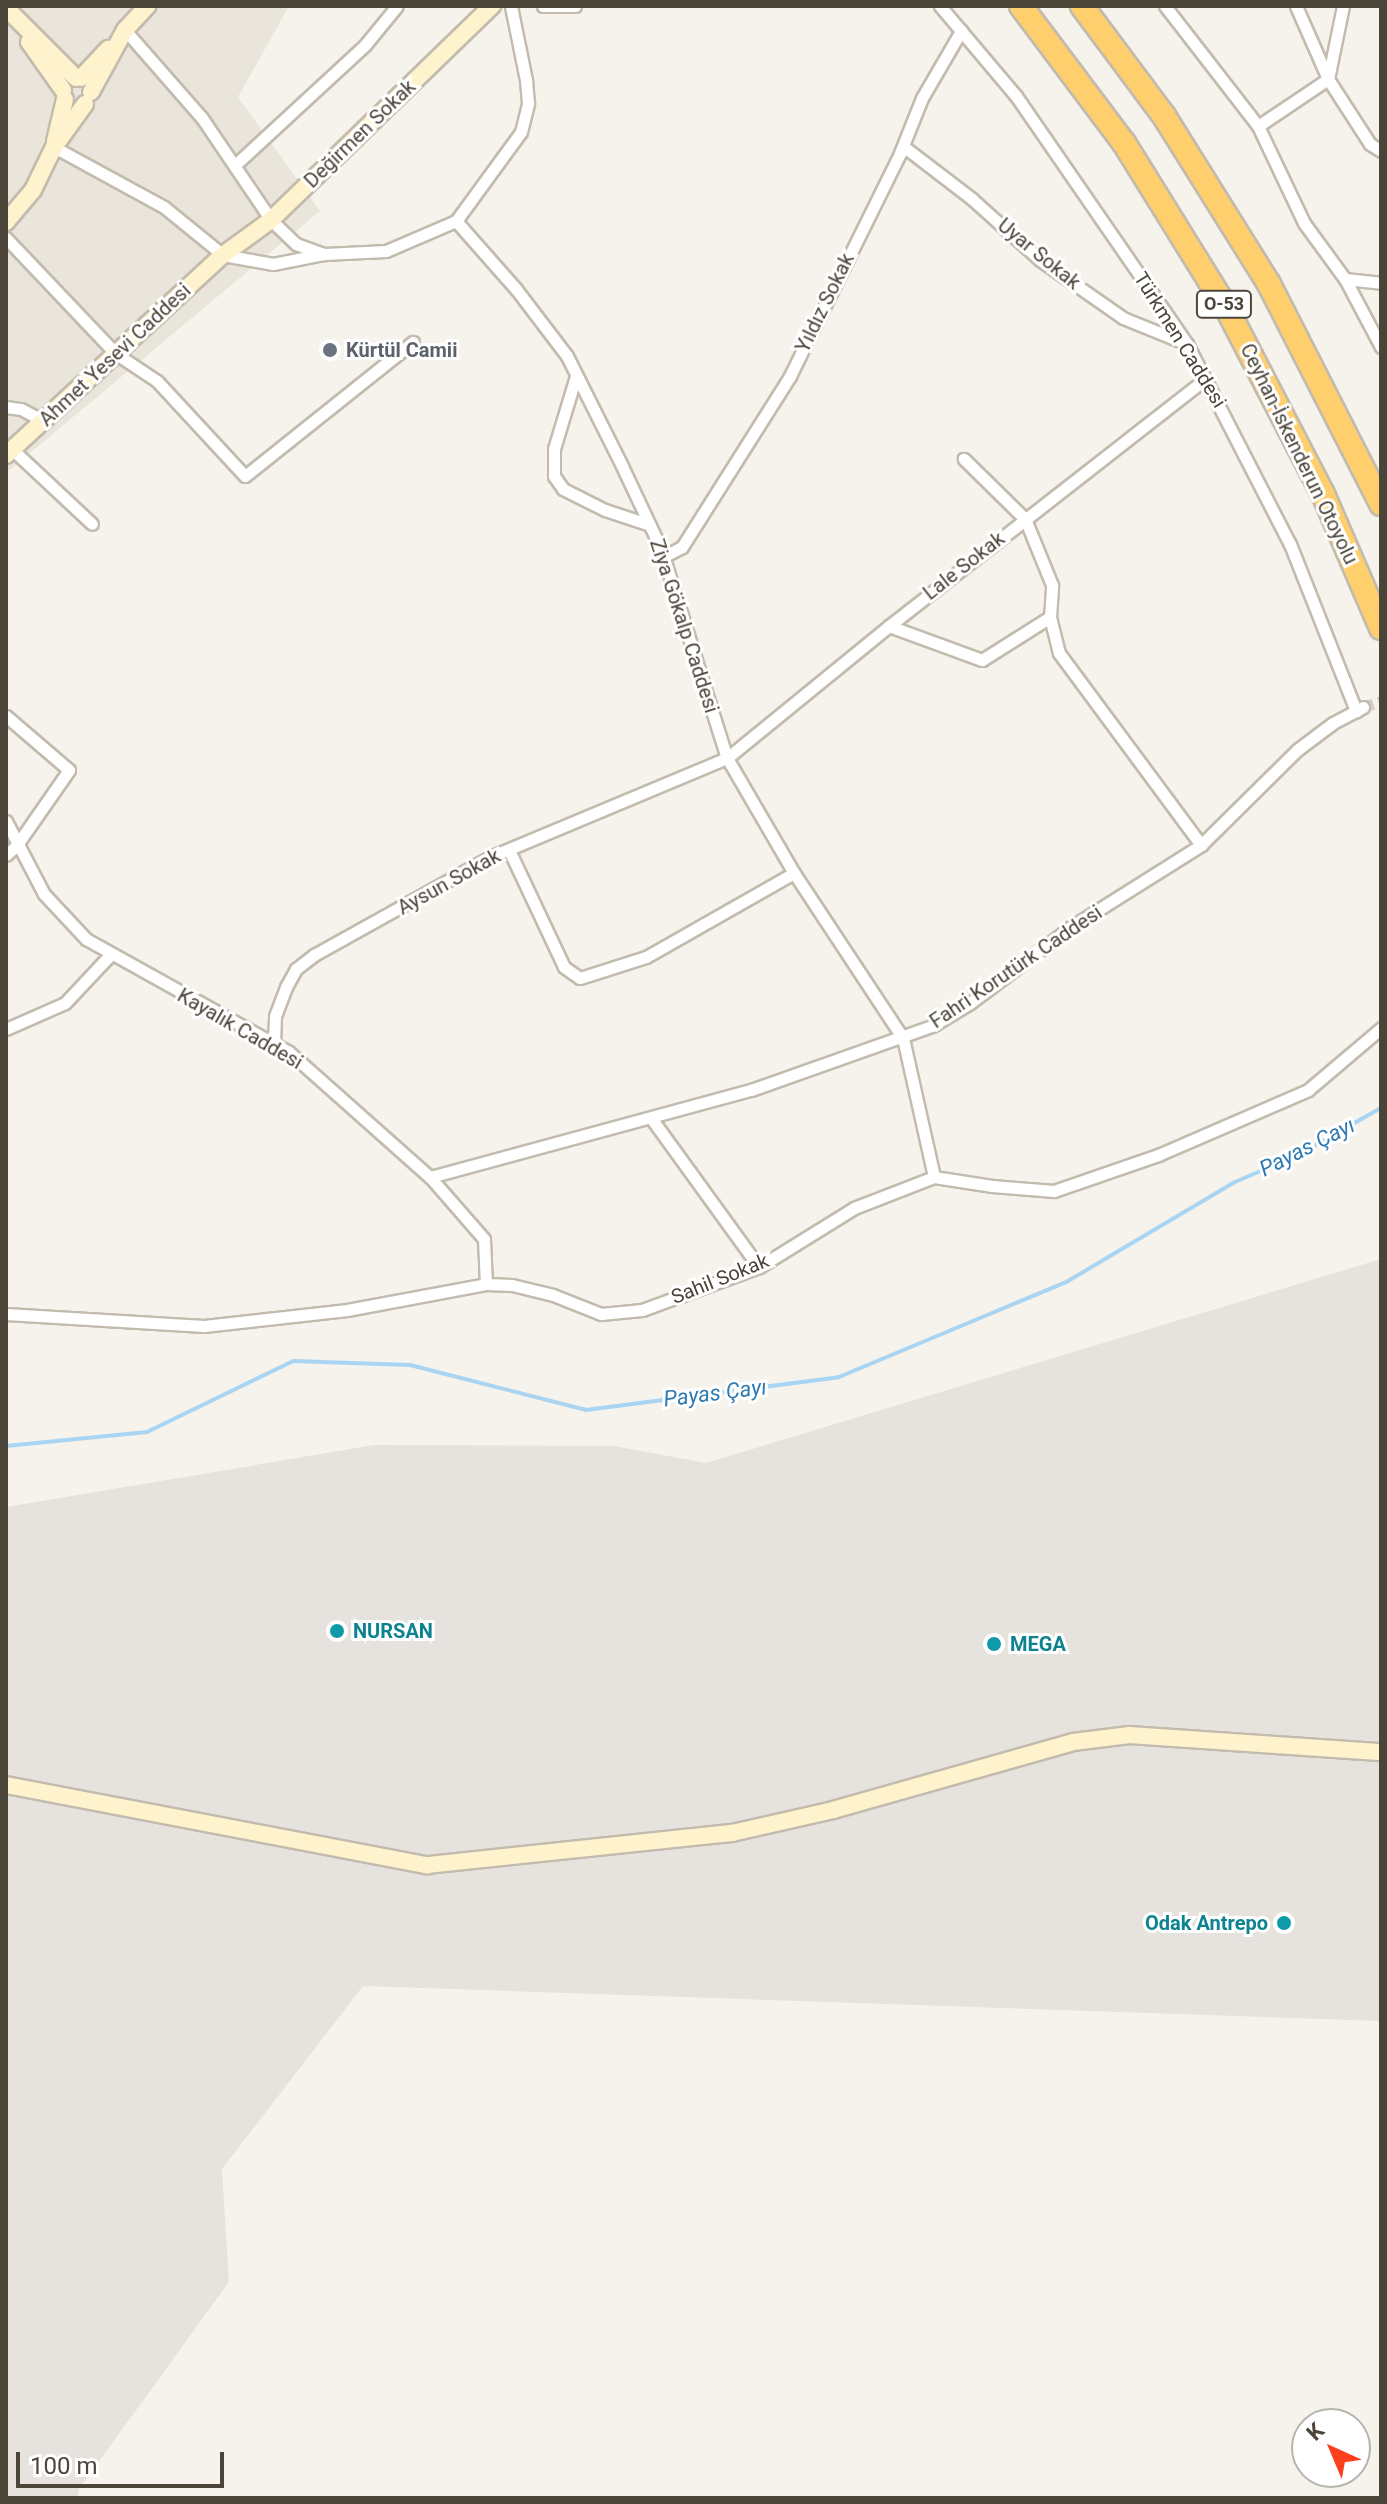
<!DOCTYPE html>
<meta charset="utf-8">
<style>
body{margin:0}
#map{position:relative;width:1387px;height:2504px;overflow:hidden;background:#f6f3ec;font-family:Roboto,sans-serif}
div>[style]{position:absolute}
.residential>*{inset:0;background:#eae5da}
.industrial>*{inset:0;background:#e6e2dd}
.stream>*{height:4px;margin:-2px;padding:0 2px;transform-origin:2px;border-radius:2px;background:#a9d4f2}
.street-tunnel>*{height:11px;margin-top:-5.5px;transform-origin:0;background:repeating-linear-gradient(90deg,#d4d0c8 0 11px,transparent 0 16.5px)}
.roads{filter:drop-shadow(2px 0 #c2bbae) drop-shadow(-2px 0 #c2bbae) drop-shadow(0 2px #c2bbae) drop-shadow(0 -2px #c2bbae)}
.street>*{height:11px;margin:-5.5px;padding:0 5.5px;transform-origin:5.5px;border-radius:5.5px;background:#fff}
.secondary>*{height:16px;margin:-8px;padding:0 8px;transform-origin:8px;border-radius:8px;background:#fff3cd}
.highway>*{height:22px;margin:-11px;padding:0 11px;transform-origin:11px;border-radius:11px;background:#ffcf6e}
.dots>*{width:22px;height:22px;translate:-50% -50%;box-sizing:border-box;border:4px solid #fff;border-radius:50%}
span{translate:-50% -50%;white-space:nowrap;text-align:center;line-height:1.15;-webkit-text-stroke:6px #fff;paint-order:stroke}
.shield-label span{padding:2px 6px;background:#fff;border:2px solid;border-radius:6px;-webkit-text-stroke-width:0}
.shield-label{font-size:18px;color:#4b4439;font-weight:700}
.street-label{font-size:20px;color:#4b4439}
.worship-label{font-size:20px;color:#5b616d;font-weight:700}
.left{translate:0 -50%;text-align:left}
.culture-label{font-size:20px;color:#0d838f;font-weight:700}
.right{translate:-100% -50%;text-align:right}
.water-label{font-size:22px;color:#2e7ab2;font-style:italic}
.frame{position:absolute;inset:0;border:8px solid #4b4439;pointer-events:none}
.north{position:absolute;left:1291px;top:2408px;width:80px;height:80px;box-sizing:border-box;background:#fff;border:2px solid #b7b4b0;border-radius:50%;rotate:316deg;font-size:22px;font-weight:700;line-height:32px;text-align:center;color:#4b4439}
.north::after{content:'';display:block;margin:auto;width:28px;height:36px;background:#fc3f1d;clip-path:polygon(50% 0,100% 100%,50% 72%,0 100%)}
.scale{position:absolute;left:16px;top:2452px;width:208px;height:36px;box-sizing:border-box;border:4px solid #4b4439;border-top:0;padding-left:10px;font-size:24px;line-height:28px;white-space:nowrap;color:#4b4439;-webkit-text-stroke:6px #fff;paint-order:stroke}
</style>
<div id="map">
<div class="residential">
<div style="clip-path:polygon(6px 6px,289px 6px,238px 97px,320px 211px,6px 473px)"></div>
</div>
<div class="industrial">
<div style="clip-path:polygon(1381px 1259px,1381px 2021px,363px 1986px,222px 2169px,229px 2282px,79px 2489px,78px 2498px,6px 2498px,6px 1507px,374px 1445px,614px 1446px,706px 1463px)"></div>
</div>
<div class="stream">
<div style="left:6px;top:1446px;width:142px;rotate:-5.7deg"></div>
<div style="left:147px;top:1432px;width:162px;rotate:-25.9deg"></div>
<div style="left:293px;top:1361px;width:117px;rotate:2deg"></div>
<div style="left:410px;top:1365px;width:182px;rotate:14.3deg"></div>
<div style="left:586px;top:1410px;width:255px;rotate:-7.4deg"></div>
<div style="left:839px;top:1377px;width:248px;rotate:-22.7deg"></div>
<div style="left:1068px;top:1281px;width:194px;rotate:-30.7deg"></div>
<div style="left:1235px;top:1182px;width:71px;rotate:-23.3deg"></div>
<div style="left:1300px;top:1154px;width:93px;rotate:-29.6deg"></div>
</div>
<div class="street-tunnel">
<div style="left:1363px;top:707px;width:19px;rotate:-18deg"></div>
</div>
<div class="roads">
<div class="street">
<div style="left:543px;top:6px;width:32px"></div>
<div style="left:940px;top:6px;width:118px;rotate:49.8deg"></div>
<div style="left:1016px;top:96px;width:301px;rotate:55.4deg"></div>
<div style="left:1187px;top:344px;width:225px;rotate:62.8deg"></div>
<div style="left:1290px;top:544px;width:180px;rotate:68.4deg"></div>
<div style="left:1165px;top:6px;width:152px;rotate:52.2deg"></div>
<div style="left:1296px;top:6px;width:80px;rotate:66.3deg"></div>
<div style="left:1328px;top:79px;width:77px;rotate:57.1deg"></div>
<div style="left:1370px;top:144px;width:13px;rotate:32deg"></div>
<div style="left:1343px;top:6px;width:75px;rotate:101.6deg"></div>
<div style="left:1328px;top:79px;width:84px;rotate:146.1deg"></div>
<div style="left:1258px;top:126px;width:107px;rotate:64.6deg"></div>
<div style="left:1304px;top:223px;width:69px;rotate:53.8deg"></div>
<div style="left:1345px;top:279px;width:77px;rotate:62.1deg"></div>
<div style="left:125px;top:30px;width:117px;rotate:48.8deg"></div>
<div style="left:202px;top:118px;width:123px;rotate:55.9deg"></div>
<div style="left:271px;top:220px;width:35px;rotate:44deg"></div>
<div style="left:296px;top:244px;width:30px;rotate:20deg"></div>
<div style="left:324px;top:254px;width:62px;rotate:-2.8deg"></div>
<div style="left:386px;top:251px;width:76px;rotate:-23.2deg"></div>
<div style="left:456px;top:221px;width:110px;rotate:-53.9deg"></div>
<div style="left:521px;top:132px;width:30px;rotate:-76deg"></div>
<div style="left:528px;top:103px;width:23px;rotate:-95deg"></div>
<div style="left:526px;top:80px;width:76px;rotate:-101.5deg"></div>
<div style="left:903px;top:146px;width:87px;rotate:37.5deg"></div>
<div style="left:972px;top:199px;width:91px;rotate:41.9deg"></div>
<div style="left:1040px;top:260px;width:101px;rotate:34.9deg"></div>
<div style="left:1123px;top:318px;width:69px;rotate:22.1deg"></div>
<div style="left:54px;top:147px;width:125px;rotate:28.6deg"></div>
<div style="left:164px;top:207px;width:76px;rotate:39.1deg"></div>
<div style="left:223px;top:255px;width:51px;rotate:10.2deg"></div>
<div style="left:273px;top:264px;width:51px;rotate:-11.3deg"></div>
<div style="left:235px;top:165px;width:177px;rotate:-42.7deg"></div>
<div style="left:365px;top:45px;width:50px;rotate:-50.6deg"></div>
<div style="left:456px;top:221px;width:91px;rotate:48.6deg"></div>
<div style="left:516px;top:289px;width:84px;rotate:52.7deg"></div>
<div style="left:567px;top:356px;width:123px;rotate:63.4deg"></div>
<div style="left:622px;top:466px;width:92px;rotate:64.8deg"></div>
<div style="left:661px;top:549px;width:219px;rotate:72.5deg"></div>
<div style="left:727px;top:758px;width:133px;rotate:59.8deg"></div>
<div style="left:794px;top:873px;width:198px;rotate:56.6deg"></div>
<div style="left:903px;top:1038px;width:142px;rotate:77.4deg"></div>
<div style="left:6px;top:238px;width:158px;rotate:46.5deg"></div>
<div style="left:115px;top:353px;width:50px;rotate:33.7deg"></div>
<div style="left:157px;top:381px;width:129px;rotate:47.2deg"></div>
<div style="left:245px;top:476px;width:215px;rotate:-38.6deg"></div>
<div style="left:1345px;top:279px;width:36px;rotate:6deg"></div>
<div style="left:576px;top:376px;width:76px;rotate:106.8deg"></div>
<div style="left:554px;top:449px;width:27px;rotate:90deg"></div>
<div style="left:554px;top:476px;width:16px;rotate:55deg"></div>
<div style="left:563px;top:489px;width:47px;rotate:26.6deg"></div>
<div style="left:605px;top:510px;width:47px;rotate:18.4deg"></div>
<div style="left:6px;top:407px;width:15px;rotate:8deg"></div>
<div style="left:21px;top:409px;width:27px;rotate:28deg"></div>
<div style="left:13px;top:450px;width:108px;rotate:43.1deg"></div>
<div style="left:663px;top:557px;width:21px;rotate:-28deg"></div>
<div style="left:682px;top:547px;width:202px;rotate:-57.7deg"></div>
<div style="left:790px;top:376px;width:249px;rotate:-63.7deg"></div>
<div style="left:900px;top:153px;width:59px;rotate:-68.2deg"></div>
<div style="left:922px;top:98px;width:78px;rotate:-59.8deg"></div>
<div style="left:1050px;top:617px;width:37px;rotate:76deg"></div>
<div style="left:1059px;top:653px;width:239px;rotate:53.5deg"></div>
<div style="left:889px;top:626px;width:99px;rotate:20.1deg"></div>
<div style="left:982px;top:660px;width:80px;rotate:-32.3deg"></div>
<div style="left:1050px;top:617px;width:32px;rotate:-86deg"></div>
<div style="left:1052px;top:585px;width:71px;rotate:-112.2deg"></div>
<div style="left:1025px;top:519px;width:86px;rotate:-135.5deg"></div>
<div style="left:6px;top:716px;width:83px;rotate:40.6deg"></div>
<div style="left:69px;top:770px;width:93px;rotate:124.9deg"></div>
<div style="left:16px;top:846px;width:13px;rotate:138deg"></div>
<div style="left:6px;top:821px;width:82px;rotate:62.5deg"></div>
<div style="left:44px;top:894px;width:62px;rotate:47deg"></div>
<div style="left:86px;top:939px;width:232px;rotate:29.1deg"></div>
<div style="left:289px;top:1052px;width:188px;rotate:41.6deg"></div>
<div style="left:430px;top:1177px;width:82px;rotate:48.9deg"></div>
<div style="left:484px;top:1239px;width:45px;rotate:87.5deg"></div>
<div style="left:509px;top:850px;width:129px;rotate:64.8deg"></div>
<div style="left:564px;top:967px;width:19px;rotate:35deg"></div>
<div style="left:580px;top:978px;width:69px;rotate:-17.7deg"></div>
<div style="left:646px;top:957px;width:170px;rotate:-29.6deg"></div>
<div style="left:6px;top:1029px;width:64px;rotate:-23.8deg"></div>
<div style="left:65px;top:1003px;width:66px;rotate:-46.8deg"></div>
<div style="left:274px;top:1045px;width:29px;rotate:-88deg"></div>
<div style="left:275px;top:1016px;width:31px;rotate:-69deg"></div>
<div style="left:286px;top:987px;width:21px;rotate:-61deg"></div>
<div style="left:296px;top:969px;width:23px;rotate:-38deg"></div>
<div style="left:314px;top:955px;width:201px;rotate:-29.1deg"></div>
<div style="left:490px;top:857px;width:257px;rotate:-22.7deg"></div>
<div style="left:727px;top:758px;width:209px;rotate:-39.2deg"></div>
<div style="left:889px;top:626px;width:401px;rotate:-38deg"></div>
<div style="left:651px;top:1118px;width:184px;rotate:54.1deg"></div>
<div style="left:430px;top:1177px;width:333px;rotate:-15.2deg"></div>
<div style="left:751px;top:1090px;width:192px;rotate:-19.5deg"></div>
<div style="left:932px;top:1026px;width:44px;rotate:-31.2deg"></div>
<div style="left:970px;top:1003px;width:126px;rotate:-37deg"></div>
<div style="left:1071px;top:927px;width:154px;rotate:-32.2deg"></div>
<div style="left:1201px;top:845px;width:135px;rotate:-44.7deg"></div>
<div style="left:1297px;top:750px;width:45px;rotate:-36.9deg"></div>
<div style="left:1333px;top:723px;width:34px;rotate:-28deg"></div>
<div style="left:6px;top:1314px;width:198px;rotate:3.5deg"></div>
<div style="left:204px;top:1326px;width:144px;rotate:-6.4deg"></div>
<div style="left:347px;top:1310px;width:141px;rotate:-10.6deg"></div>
<div style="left:486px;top:1284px;width:26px;rotate:2deg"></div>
<div style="left:512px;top:1285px;width:42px;rotate:13.7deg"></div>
<div style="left:553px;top:1295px;width:52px;rotate:21.6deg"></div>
<div style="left:601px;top:1314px;width:41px;rotate:-5.6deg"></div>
<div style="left:642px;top:1310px;width:125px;rotate:-20.2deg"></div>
<div style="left:759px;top:1267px;width:112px;rotate:-31.8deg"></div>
<div style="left:854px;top:1208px;width:86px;rotate:-21.2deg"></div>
<div style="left:934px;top:1177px;width:59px;rotate:8.8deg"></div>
<div style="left:992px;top:1186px;width:62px;rotate:4.6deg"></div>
<div style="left:1054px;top:1191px;width:110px;rotate:-19.1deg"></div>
<div style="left:1158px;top:1155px;width:163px;rotate:-23.4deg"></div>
<div style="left:1308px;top:1090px;width:96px;rotate:-40.3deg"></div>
</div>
<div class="secondary">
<div style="left:6px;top:8px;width:99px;rotate:45deg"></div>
<div style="left:29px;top:42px;width:59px;rotate:54.7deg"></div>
<div style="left:81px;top:78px;width:40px;rotate:-47deg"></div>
<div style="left:91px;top:92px;width:71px;rotate:-61.3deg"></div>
<div style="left:125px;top:30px;width:33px;rotate:-47deg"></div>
<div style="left:55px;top:141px;width:43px;rotate:-76.6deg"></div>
<div style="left:6px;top:222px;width:42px;rotate:-49.8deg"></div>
<div style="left:33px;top:190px;width:48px;rotate:-64deg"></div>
<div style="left:54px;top:147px;width:53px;rotate:-54.2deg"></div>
<div style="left:6px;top:455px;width:295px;rotate:-42.7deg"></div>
<div style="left:223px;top:255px;width:59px;rotate:-36.1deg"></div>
<div style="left:271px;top:220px;width:308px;rotate:-44.1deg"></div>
<div style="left:6px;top:1785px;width:429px;rotate:10.8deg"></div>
<div style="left:427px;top:1865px;width:307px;rotate:-6deg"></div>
<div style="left:732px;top:1833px;width:104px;rotate:-12.8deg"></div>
<div style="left:833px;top:1810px;width:249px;rotate:-15.8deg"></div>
<div style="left:1073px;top:1742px;width:57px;rotate:-7deg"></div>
<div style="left:1130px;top:1735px;width:252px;rotate:3.9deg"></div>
</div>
<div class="highway">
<div style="left:1021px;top:6px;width:171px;rotate:53.1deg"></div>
<div style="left:1124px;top:143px;width:195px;rotate:58.2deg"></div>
<div style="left:1227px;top:309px;width:208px;rotate:62.6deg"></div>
<div style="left:1323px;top:494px;width:146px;rotate:66.6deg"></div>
<div style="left:1082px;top:6px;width:137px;rotate:53.3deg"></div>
<div style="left:1164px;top:116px;width:198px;rotate:58deg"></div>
<div style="left:1269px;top:284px;width:247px;rotate:63deg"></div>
</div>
</div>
<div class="dots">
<div style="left:330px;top:350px;background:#6b7280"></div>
<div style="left:337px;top:1631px;background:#0f9aa8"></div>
<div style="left:994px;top:1644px;background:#0f9aa8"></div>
<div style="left:1284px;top:1923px;background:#0f9aa8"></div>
</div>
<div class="shield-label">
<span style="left:1224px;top:304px">O-53</span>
</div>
<div class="street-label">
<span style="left:360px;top:134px;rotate:-44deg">Değirmen Sokak</span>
<span style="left:1039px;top:254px;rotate:39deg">Uyar Sokak</span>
<span style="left:825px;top:303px;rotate:-64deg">Yıldız Sokak</span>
<span style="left:1180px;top:340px;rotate:58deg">Türkmen Caddesi</span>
<span style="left:115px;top:355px;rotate:-43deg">Ahmet Yesevi Caddesi</span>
<span style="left:1299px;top:454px;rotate:64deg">Ceyhan-İskenderun Otoyolu</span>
<span style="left:964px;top:566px;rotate:-38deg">Lale Sokak</span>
<span style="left:684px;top:626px;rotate:72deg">Ziya Gökalp Caddesi</span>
<span style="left:449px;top:882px;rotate:-29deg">Aysun Sokak</span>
<span style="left:1016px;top:967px;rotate:-34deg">Fahri Korutürk Caddesi</span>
<span style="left:240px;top:1029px;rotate:30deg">Kayalık Caddesi</span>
<span style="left:720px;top:1279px;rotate:-22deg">Sahil Sokak</span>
</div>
<div class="worship-label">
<span class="left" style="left:346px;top:350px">Kürtül Camii</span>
</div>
<div class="culture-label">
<span class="left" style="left:353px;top:1631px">NURSAN</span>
<span class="left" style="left:1010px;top:1644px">MEGA</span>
<span class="right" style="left:1268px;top:1923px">Odak Antrepo</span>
</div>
<div class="water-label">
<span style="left:1307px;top:1147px;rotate:-27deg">Payas Çayı</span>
<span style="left:715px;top:1393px;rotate:-7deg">Payas Çayı</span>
</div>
<div class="frame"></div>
<div class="north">K</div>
<div class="scale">100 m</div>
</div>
